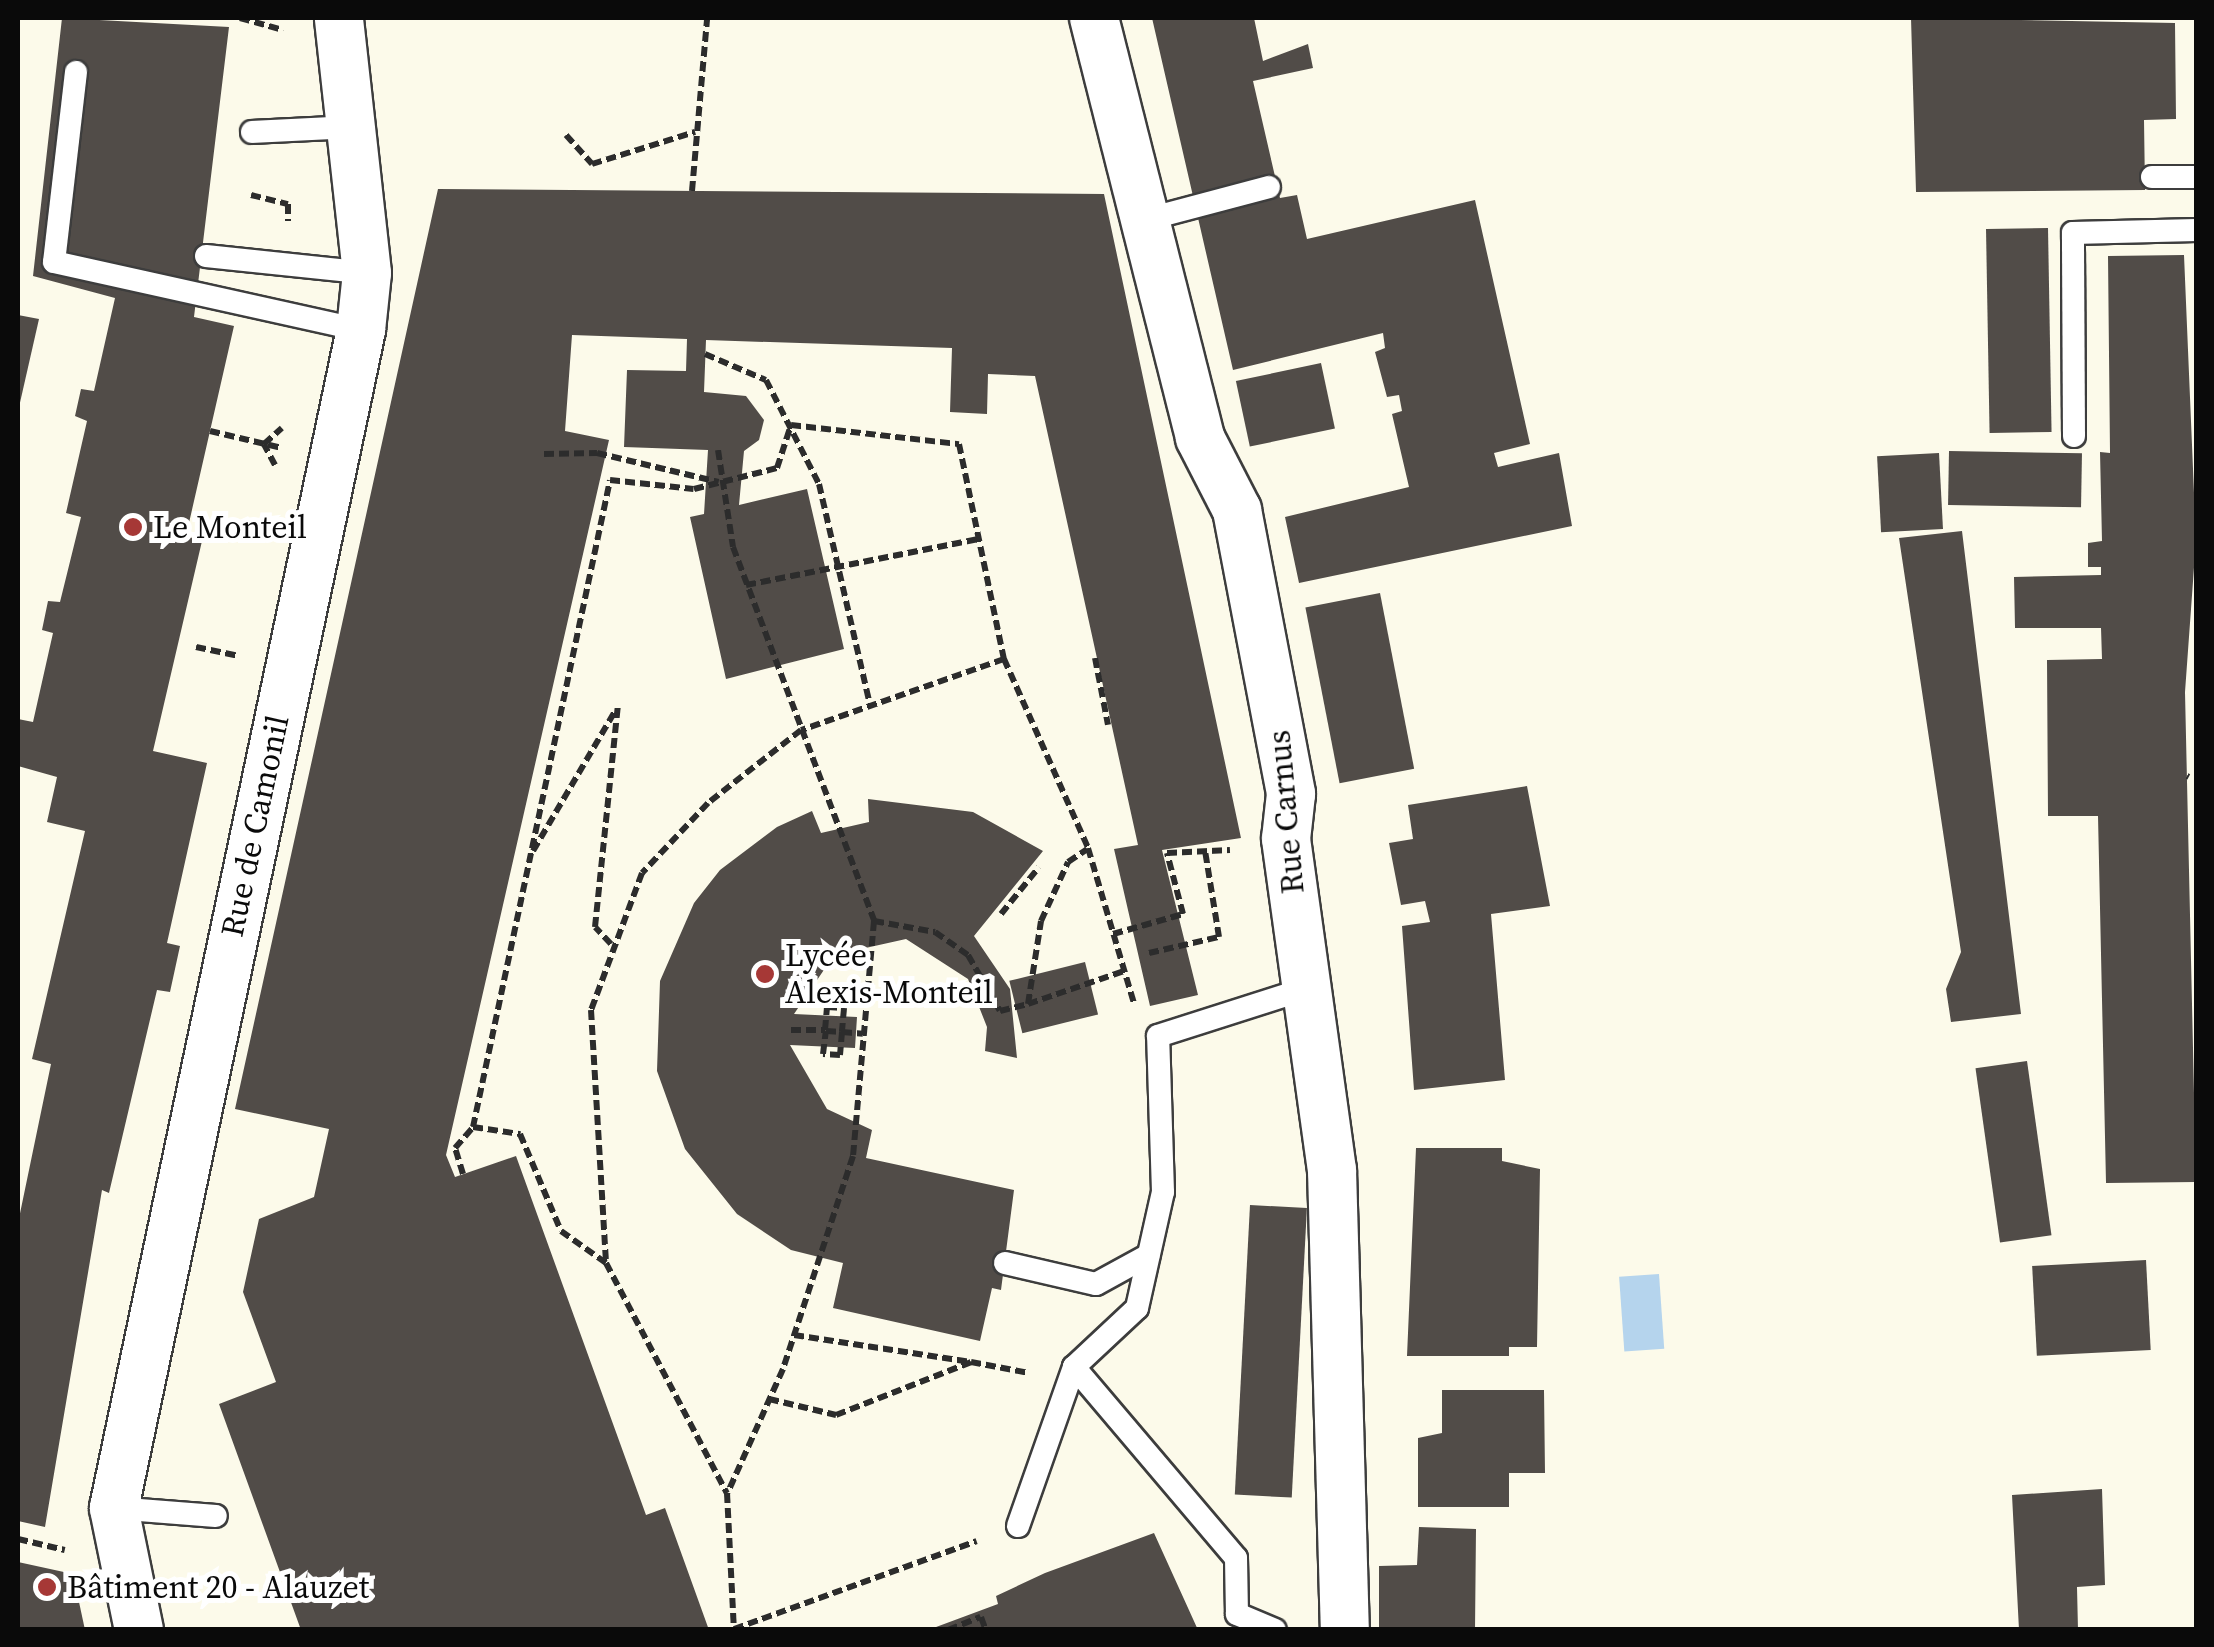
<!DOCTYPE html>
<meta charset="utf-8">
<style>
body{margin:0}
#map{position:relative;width:2214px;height:1647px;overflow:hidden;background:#fcfaea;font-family:"Source Serif 4",serif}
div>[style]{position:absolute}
.water>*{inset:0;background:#b5d4ed;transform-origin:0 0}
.building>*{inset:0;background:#514c48;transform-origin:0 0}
.path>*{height:6px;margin-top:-3px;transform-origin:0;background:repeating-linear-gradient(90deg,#2c2c2c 0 10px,transparent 0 15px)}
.roads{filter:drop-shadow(2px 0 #3d3d3d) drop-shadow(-2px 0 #3d3d3d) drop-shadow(0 2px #3d3d3d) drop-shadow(0 -2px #3d3d3d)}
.service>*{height:22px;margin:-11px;padding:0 11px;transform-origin:11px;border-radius:11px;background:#fff}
.minor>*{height:48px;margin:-24px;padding:0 24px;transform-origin:24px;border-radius:24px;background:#fff}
.dots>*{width:28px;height:28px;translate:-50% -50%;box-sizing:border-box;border:5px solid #fff;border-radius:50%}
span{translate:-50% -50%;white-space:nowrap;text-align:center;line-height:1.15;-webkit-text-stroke:10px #fff;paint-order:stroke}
.poi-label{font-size:32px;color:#0a0a0a}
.left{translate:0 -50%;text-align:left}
.street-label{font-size:32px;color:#0a0a0a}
.frame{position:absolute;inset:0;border:20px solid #0a0a0a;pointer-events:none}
</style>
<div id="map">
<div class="water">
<div style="left:1659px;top:1274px;width:75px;height:40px;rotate:86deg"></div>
</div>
<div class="building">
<div style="clip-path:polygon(62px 18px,229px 27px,194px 317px,234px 326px,186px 536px,202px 541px,153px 751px,207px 763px,167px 943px,180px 946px,170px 992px,157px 990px,109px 1193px,102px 1190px,45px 1527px,18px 1521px,18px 1223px,51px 1064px,32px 1059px,85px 831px,47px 822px,57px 777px,18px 766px,18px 719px,33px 722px,53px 633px,42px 630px,48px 601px,60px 602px,81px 517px,66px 513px,87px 421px,75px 416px,81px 389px,94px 391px,115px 298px,33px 276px)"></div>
<div style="clip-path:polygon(1152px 18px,1254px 18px,1263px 61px,1308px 44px,1313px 68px,1253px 81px,1280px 198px,1297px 195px,1307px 239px,1475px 200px,1530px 444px,1494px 453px,1498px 467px,1559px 453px,1572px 526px,1299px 583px,1285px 517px,1409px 487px,1392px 414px,1402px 411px,1399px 395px,1387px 397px,1375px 352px,1385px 348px,1383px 333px,1233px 370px)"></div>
<div style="clip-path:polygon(1911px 18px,2175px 23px,2176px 119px,2144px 120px,2145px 190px,1916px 192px)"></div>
<div style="clip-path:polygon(438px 189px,1104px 194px,1241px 838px,1162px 850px,1198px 995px,1150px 1006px,1114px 849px,1138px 845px,1035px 376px,988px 374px,987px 414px,950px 412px,952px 348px,706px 340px,704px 392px,746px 396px,764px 420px,759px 440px,744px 451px,739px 505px,807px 489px,844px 649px,726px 679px,690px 517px,704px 514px,708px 450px,624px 447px,627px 370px,686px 371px,687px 339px,572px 335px,565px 431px,609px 440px,446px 1155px,455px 1177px,516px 1156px,646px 1515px,665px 1508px,709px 1630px,301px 1630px,219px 1404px,276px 1382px,243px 1292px,259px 1219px,314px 1197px,329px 1129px,235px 1109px)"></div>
<div style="left:2048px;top:228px;width:204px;height:62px;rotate:89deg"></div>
<div style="clip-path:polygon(2184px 255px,2196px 540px,2185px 692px,2196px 1182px,2106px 1183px,2098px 816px,2048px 816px,2047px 660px,2102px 659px,2101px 628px,2015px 628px,2014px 577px,2101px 575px,2101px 567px,2088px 567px,2088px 543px,2102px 541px,2100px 452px,2110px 453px,2108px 256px)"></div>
<div style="clip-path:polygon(18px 315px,39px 319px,19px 407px,18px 407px)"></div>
<div style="left:1321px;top:363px;width:67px;height:87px;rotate:78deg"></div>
<div style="left:1949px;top:451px;width:133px;height:54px;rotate:1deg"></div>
<div style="left:1939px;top:453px;width:76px;height:62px;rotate:87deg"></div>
<div style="clip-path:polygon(1962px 531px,2021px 1014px,1951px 1022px,1946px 989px,1961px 952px,1899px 538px)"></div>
<div style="left:1380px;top:593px;width:179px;height:76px;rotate:79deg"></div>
<div style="clip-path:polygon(1527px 786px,1550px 906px,1491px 914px,1505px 1080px,1414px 1090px,1402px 926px,1430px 922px,1425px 901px,1401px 905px,1389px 843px,1413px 839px,1408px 805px)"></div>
<div style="clip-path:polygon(868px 799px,973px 812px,1043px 851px,974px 936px,1010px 989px,1017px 1058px,985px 1051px,987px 1027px,968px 979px,906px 939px,834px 955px,794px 1014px,857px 1017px,855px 1048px,790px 1045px,827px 1109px,872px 1130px,866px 1158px,1014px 1190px,1001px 1290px,992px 1288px,980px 1341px,833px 1308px,843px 1263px,791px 1250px,737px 1214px,685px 1149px,657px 1071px,660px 981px,694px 903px,720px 870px,777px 827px,812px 811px,821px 833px,869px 822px)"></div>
<div style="left:1085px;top:962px;width:54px;height:78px;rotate:76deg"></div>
<div style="left:2027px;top:1061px;width:176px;height:52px;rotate:82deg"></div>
<div style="clip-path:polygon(1416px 1148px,1502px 1148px,1502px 1161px,1540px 1169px,1537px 1347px,1509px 1347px,1509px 1356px,1407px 1356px)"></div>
<div style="left:1250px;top:1205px;width:57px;height:290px;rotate:3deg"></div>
<div style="left:2146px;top:1260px;width:90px;height:114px;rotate:87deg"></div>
<div style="clip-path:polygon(1442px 1390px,1544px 1390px,1545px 1473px,1509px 1473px,1509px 1507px,1418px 1507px,1418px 1438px,1442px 1433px)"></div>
<div style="clip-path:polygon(2102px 1489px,2105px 1585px,2077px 1587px,2078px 1630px,2019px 1630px,2012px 1495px)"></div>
<div style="clip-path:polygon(1419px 1527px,1476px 1529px,1475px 1630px,1379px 1630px,1379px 1566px,1417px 1565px)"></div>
<div style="clip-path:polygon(1154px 1533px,1198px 1630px,928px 1630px,998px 1604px,996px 1596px,1045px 1573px)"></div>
<div style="clip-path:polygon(18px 1562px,73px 1574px,85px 1630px,18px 1630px)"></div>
</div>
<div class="path">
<div style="left:240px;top:18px;width:45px;rotate:15.6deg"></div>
<div style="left:566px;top:135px;width:39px;rotate:48deg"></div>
<div style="left:592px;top:164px;width:108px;rotate:-17.3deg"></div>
<div style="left:692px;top:191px;width:174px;rotate:-85deg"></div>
<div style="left:251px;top:195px;width:38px;rotate:14deg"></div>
<div style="left:288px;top:204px;width:17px;rotate:90deg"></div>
<div style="left:705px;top:354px;width:66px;rotate:23.1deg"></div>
<div style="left:766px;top:380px;width:117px;rotate:63deg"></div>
<div style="left:819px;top:484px;width:227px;rotate:77deg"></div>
<div style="left:210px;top:431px;width:74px;rotate:13.3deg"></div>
<div style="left:718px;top:450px;width:98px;rotate:81.2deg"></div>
<div style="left:733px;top:547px;width:400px;rotate:69.3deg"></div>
<div style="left:874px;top:921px;width:236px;rotate:95.1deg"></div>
<div style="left:853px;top:1156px;width:224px;rotate:108.2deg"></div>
<div style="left:783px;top:1369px;width:135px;rotate:114.1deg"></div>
<div style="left:544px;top:454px;width:53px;rotate:-1.1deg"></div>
<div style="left:597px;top:453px;width:125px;rotate:13.4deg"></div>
<div style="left:275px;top:465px;width:24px;rotate:-118deg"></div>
<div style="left:264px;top:444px;width:24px;rotate:-42deg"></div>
<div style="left:746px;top:585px;width:237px;rotate:-11.2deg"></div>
<div style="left:196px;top:647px;width:44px;rotate:11.8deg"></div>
<div style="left:1095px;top:658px;width:68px;rotate:79deg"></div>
<div style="left:1004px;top:659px;width:207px;rotate:66deg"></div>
<div style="left:1088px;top:848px;width:162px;rotate:73.5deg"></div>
<div style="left:2187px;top:776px;width:2px;rotate:27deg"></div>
<div style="left:533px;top:851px;width:162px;rotate:-59.6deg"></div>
<div style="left:1001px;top:914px;width:60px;rotate:-51deg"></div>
<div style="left:874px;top:921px;width:62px;rotate:10.2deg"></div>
<div style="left:935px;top:932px;width:40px;rotate:34.9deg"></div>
<div style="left:968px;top:955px;width:64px;rotate:60.3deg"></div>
<div style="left:1000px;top:1011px;width:29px;rotate:-14deg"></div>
<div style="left:1028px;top:1004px;width:84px;rotate:-81.1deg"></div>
<div style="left:1041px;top:921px;width:65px;rotate:-65.4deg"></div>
<div style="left:1068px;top:862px;width:23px;rotate:-34deg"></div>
<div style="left:1113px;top:934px;width:73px;rotate:-15.9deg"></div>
<div style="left:1183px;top:914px;width:63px;rotate:-104.7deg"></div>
<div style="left:1167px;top:853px;width:63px;rotate:-2.7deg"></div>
<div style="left:611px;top:944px;width:23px;rotate:-133deg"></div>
<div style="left:595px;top:927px;width:223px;rotate:-84.1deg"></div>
<div style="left:1149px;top:953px;width:72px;rotate:-12.9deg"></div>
<div style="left:1219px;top:937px;width:87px;rotate:-99.2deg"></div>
<div style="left:2194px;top:965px;width:2px"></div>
<div style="left:1028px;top:1004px;width:102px;rotate:-19deg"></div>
<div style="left:791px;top:1030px;width:34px"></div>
<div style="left:825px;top:1030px;width:23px;rotate:-85deg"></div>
<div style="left:827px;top:1007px;width:17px;rotate:3deg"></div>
<div style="left:844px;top:1008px;width:24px;rotate:95deg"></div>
<div style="left:842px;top:1032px;width:23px;rotate:95deg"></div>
<div style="left:840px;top:1055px;width:17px;rotate:-177deg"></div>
<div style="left:823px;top:1054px;width:23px;rotate:-83deg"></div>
<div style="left:826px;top:1031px;width:16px;rotate:4deg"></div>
<div style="left:842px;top:1032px;width:21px;rotate:5deg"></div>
<div style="left:473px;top:1127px;width:661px;rotate:-78.04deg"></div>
<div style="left:610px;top:480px;width:84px;rotate:6.1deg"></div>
<div style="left:694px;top:489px;width:86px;rotate:-14.2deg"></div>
<div style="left:777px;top:468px;width:45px;rotate:-72deg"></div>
<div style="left:791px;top:425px;width:169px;rotate:6.5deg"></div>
<div style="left:959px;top:444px;width:220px;rotate:78.2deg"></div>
<div style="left:1004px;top:659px;width:215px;rotate:160.7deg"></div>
<div style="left:801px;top:730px;width:118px;rotate:141.9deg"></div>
<div style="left:708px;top:803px;width:96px;rotate:133.3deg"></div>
<div style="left:642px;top:873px;width:146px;rotate:110.4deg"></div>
<div style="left:591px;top:1010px;width:253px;rotate:86.6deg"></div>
<div style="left:606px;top:1263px;width:260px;rotate:62.3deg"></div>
<div style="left:727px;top:1493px;width:137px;rotate:87.1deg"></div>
<div style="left:463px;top:1174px;width:27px;rotate:-107deg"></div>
<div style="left:455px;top:1148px;width:28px;rotate:-49deg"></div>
<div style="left:473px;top:1127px;width:48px;rotate:8.5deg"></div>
<div style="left:520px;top:1134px;width:105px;rotate:67.1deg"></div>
<div style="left:561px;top:1231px;width:55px;rotate:35.4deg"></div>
<div style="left:794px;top:1335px;width:179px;rotate:8.7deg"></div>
<div style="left:769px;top:1399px;width:69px;rotate:13.4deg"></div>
<div style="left:836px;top:1415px;width:145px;rotate:-21.4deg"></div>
<div style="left:971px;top:1362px;width:59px;rotate:10.7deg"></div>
<div style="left:18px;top:1539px;width:48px;rotate:13.2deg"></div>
<div style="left:734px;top:1629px;width:258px;rotate:-19.9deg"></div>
<div style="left:948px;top:1630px;width:35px;rotate:-22deg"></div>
<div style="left:981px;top:1617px;width:12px;rotate:70deg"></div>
</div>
<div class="roads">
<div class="service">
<div style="left:76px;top:72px;width:191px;rotate:96.6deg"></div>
<div style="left:54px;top:262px;width:314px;rotate:12.5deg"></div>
<div style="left:252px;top:132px;width:99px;rotate:-2.9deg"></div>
<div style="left:2152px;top:177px;width:44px"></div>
<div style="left:1148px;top:219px;width:125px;rotate:-14.8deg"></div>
<div style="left:206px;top:256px;width:162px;rotate:6deg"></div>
<div style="left:2074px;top:436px;width:203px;rotate:-90.3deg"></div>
<div style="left:2073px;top:233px;width:123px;rotate:-1.4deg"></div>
<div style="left:1005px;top:1263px;width:93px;rotate:13deg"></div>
<div style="left:1096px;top:1284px;width:60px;rotate:-28.7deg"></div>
<div style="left:1074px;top:1367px;width:250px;rotate:49.7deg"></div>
<div style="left:1236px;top:1558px;width:56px;rotate:89deg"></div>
<div style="left:1237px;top:1614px;width:41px;rotate:22.8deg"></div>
<div style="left:114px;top:1508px;width:102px;rotate:4.5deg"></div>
<div style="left:1018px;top:1526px;width:169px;rotate:-70.6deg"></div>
<div style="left:1074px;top:1367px;width:86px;rotate:-43.1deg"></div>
<div style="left:1137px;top:1308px;width:119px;rotate:-77.4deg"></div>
<div style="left:1163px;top:1192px;width:156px;rotate:-91.8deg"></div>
<div style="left:1158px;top:1036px;width:154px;rotate:-17.7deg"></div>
</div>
<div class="minor">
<div style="left:1094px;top:18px;width:433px;rotate:75.8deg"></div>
<div style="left:1200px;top:438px;width:81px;rotate:62.8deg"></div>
<div style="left:1237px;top:510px;width:289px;rotate:79.2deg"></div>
<div style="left:1291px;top:794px;width:45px;rotate:96.3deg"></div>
<div style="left:1286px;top:839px;width:334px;rotate:82.1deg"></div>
<div style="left:1332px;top:1170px;width:460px;rotate:88.4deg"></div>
<div style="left:139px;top:1630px;width:125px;rotate:-101.6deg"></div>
<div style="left:114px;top:1508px;width:1204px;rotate:-78.16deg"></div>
<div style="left:361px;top:330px;width:57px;rotate:-84deg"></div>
<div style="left:367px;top:273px;width:257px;rotate:-96.3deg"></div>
</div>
</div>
<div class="dots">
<div style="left:133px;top:527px;background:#a63836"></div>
<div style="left:765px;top:974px;background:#a63836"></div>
<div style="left:47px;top:1587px;background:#a63836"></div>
</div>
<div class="poi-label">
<span class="left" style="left:153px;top:527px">Le Monteil</span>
<span class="left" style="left:785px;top:974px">Lycée<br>Alexis-Monteil</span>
<span class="left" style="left:67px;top:1587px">Bâtiment 20 - Alauzet</span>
</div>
<div class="street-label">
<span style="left:1286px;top:812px;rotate:-95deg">Rue Carnus</span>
<span style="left:255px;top:826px;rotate:-78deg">Rue de Camonil</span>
</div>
<div class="frame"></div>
</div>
